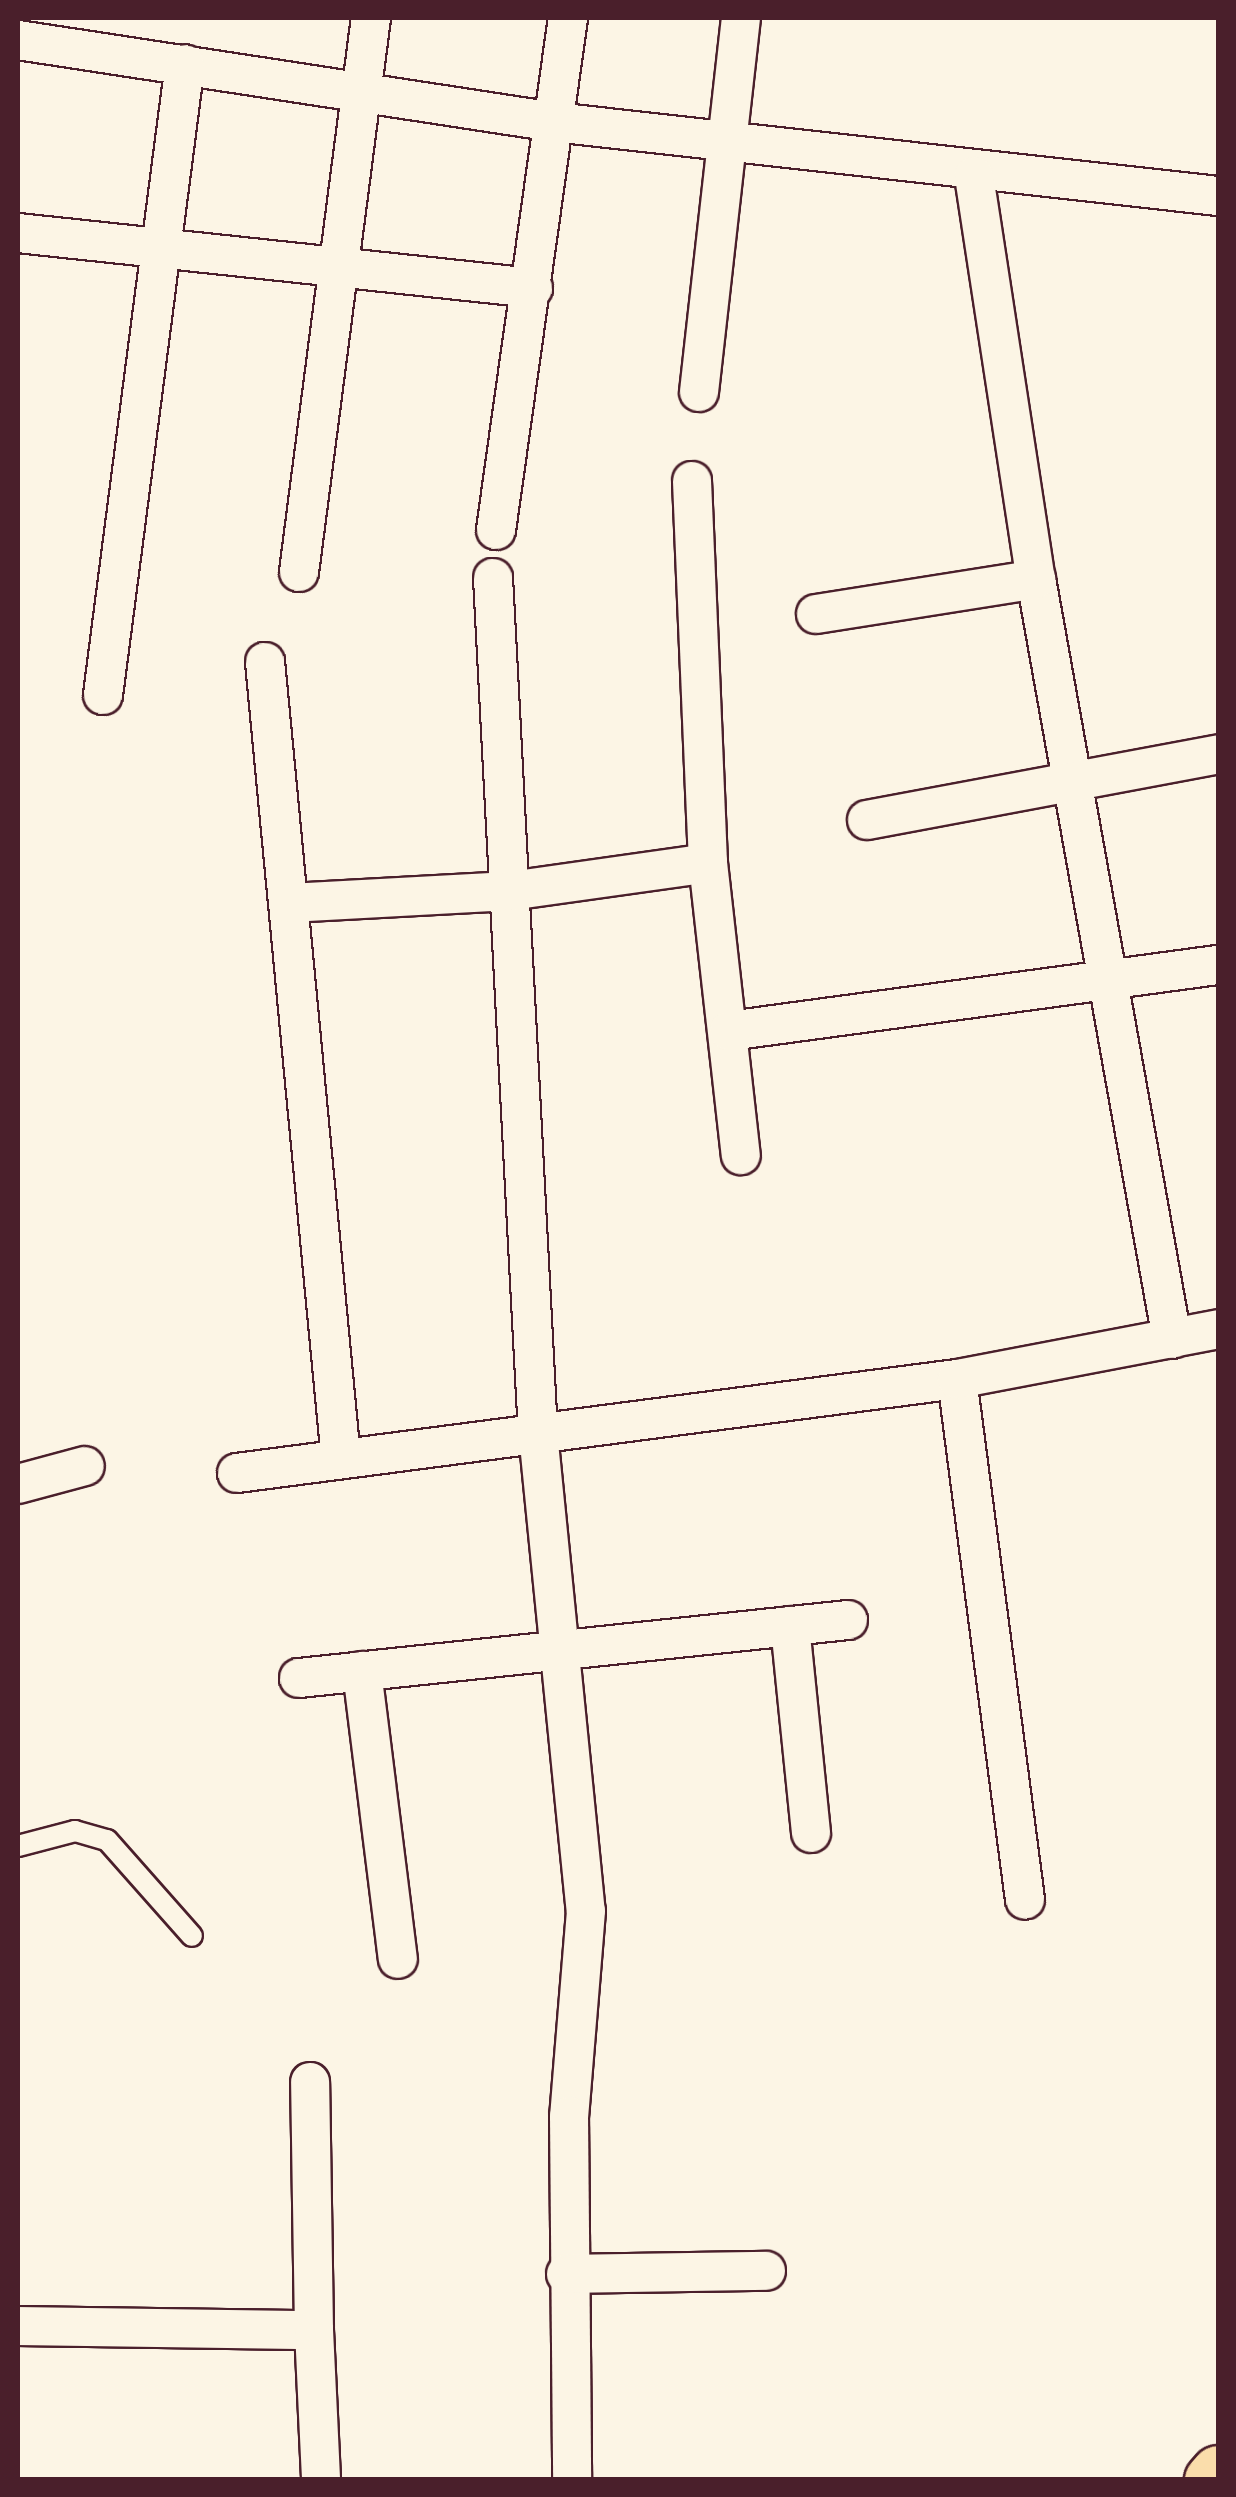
<!DOCTYPE html>
<style>
body{margin:0}
#map{position:relative;width:1236px;height:2497px;overflow:hidden;background:#fcf5e5;font-family:"Playpen Sans",sans-serif}
div>[style]{position:absolute}
.roads{filter:drop-shadow(2px 0 #4a1f2b) drop-shadow(-2px 0 #4a1f2b) drop-shadow(0 2px #4a1f2b) drop-shadow(0 -2px #4a1f2b)}
.service>*{height:20px;margin:-10px;padding:0 10px;transform-origin:10px;border-radius:10px;background:#fcf5e5}
.minor>*{height:38px;margin:-19px;padding:0 19px;transform-origin:19px;border-radius:19px;background:#fcf5e5}
.trunk>*{height:55px;margin:-27.5px;padding:0 27.5px;transform-origin:27.5px;border-radius:27.5px;background:#faddab}
span{translate:-50% -50%;white-space:nowrap;text-align:center;line-height:1.15;-webkit-text-stroke:9px #fcf5e5;paint-order:stroke}
.frame{position:absolute;inset:0;border:20px solid #4a1f2b;pointer-events:none}
</style>
<div id="map">
<div class="roads">
<div class="service">
<div style="left:18px;top:1846px;width:59px;rotate:-14.7deg"></div>
<div style="left:75px;top:1831px;width:33px;rotate:16deg"></div>
<div style="left:107px;top:1840px;width:128px;rotate:48.5deg"></div>
</div>
<div class="minor">
<div style="left:18px;top:40px;width:542px;rotate:8.7deg"></div>
<div style="left:554px;top:122px;width:668px;rotate:6.36deg"></div>
<div style="left:974px;top:176px;width:408px;rotate:81.3deg"></div>
<div style="left:1036px;top:579px;width:772px;rotate:79.85deg"></div>
<div style="left:18px;top:233px;width:518px;rotate:6.1deg"></div>
<div style="left:699px;top:392px;width:376px;rotate:-83.6deg"></div>
<div style="left:692px;top:481px;width:382px;rotate:87.6deg"></div>
<div style="left:708px;top:863px;width:294px;rotate:83.6deg"></div>
<div style="left:496px;top:530px;width:517px;rotate:-82deg"></div>
<div style="left:299px;top:572px;width:559px;rotate:-82.6deg"></div>
<div style="left:493px;top:578px;width:856px;rotate:86.99deg"></div>
<div style="left:538px;top:1433px;width:480px;rotate:84.3deg"></div>
<div style="left:586px;top:1911px;width:206px;rotate:94.7deg"></div>
<div style="left:569px;top:2116px;width:364px;rotate:89.5deg"></div>
<div style="left:816px;top:614px;width:223px;rotate:-9deg"></div>
<div style="left:265px;top:662px;width:801px;rotate:84.55deg"></div>
<div style="left:103px;top:695px;width:636px;rotate:-82.6deg"></div>
<div style="left:867px;top:820px;width:357px;rotate:-10.6deg"></div>
<div style="left:289px;top:903px;width:221px;rotate:-3.1deg"></div>
<div style="left:510px;top:891px;width:200px;rotate:-8deg"></div>
<div style="left:729px;top:1031px;width:493px;rotate:-7.7deg"></div>
<div style="left:957px;top:1379px;width:525px;rotate:82.56deg"></div>
<div style="left:237px;top:1473px;width:726px;rotate:-7.44deg"></div>
<div style="left:957px;top:1379px;width:266px;rotate:-10.8deg"></div>
<div style="left:18px;top:1484px;width:69px;rotate:-15deg"></div>
<div style="left:790px;top:1626px;width:208px;rotate:84.2deg"></div>
<div style="left:362px;top:1671px;width:290px;rotate:82.9deg"></div>
<div style="left:299px;top:1678px;width:552px;rotate:-6.03deg"></div>
<div style="left:566px;top:2274px;width:200px;rotate:-0.9deg"></div>
<div style="left:18px;top:2326px;width:296px;rotate:0.8deg"></div>
<div style="left:314px;top:2330px;width:248px;rotate:-90.9deg"></div>
<div style="left:314px;top:2330px;width:150px;rotate:87.3deg"></div>
</div>
<div class="trunk">
<div style="left:1212px;top:2480px;width:9px;rotate:-49deg"></div>
</div>
</div>
<div class="frame"></div>
</div>
